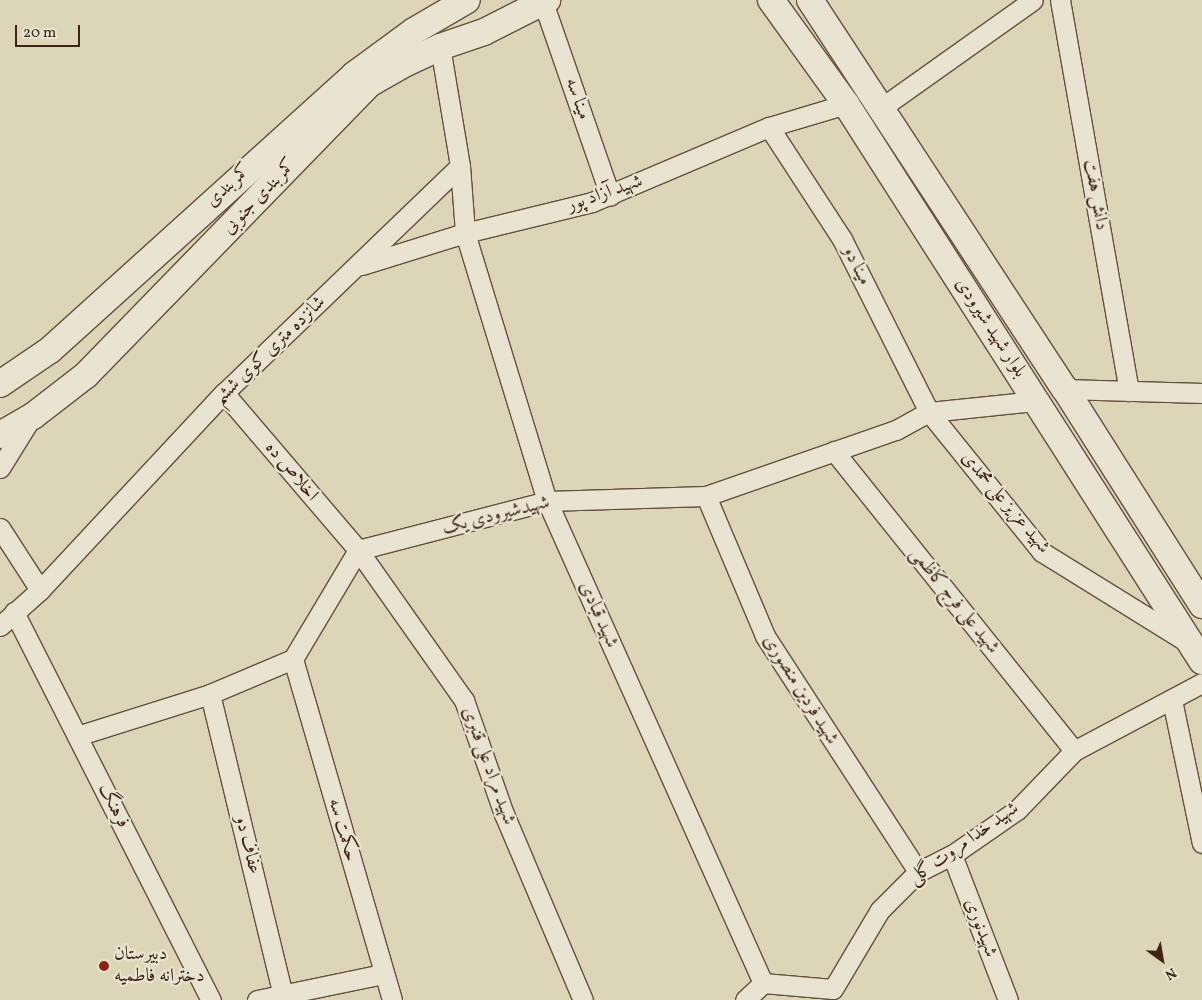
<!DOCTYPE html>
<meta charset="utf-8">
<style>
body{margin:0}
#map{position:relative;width:1202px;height:1000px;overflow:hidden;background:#ddd5b8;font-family:Vollkorn,Amiri,serif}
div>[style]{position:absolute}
.roads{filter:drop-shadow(1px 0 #65503d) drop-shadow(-1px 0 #65503d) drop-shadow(0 1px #65503d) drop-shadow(0 -1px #65503d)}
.minor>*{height:19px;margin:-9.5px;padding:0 9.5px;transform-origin:9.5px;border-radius:9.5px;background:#e9e4d1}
.secondary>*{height:26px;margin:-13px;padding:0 13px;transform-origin:13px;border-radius:13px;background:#e9e4d1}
.dots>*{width:14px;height:14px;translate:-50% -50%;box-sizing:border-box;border:2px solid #e9e4d1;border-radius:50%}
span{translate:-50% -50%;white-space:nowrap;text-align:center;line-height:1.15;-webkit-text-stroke:4.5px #e9e4d1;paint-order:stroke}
.street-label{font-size:19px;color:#3d2414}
.poi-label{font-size:19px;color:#3d2414}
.left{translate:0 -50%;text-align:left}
.north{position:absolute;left:1137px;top:935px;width:50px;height:50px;-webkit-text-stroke:4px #e9e4d1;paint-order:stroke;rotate:148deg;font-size:14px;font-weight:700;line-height:20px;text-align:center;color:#3d2414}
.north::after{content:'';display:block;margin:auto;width:18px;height:22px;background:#3d2414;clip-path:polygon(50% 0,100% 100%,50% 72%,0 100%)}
.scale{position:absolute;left:15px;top:25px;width:65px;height:22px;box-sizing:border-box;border:2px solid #3d2414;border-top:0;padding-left:6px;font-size:15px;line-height:18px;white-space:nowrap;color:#3d2414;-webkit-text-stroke:4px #e9e4d1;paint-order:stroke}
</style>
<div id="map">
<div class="roads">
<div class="minor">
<div style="left:1060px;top:0;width:397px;rotate:80deg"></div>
<div style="left:543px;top:2px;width:205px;rotate:70.9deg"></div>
<div style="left:881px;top:108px;width:186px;rotate:-35.4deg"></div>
<div style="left:769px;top:127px;width:134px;rotate:56.9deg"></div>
<div style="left:842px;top:239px;width:194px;rotate:63.3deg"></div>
<div style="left:929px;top:412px;width:180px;rotate:51.1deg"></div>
<div style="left:1042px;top:552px;width:171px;rotate:31.8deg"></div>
<div style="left:460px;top:166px;width:67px;rotate:85.7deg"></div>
<div style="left:465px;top:233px;width:280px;rotate:73deg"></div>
<div style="left:547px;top:501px;width:528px;rotate:65.86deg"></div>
<div style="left:763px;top:983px;width:70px;rotate:4.9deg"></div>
<div style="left:362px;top:265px;width:108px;rotate:-17.3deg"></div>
<div style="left:465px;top:233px;width:131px;rotate:-13.7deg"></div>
<div style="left:592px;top:202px;width:192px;rotate:-23deg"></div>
<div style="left:769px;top:127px;width:80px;rotate:-16.6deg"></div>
<div style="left:1065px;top:389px;width:137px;rotate:1.7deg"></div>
<div style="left:224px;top:393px;width:206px;rotate:49.5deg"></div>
<div style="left:358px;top:550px;width:184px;rotate:54.8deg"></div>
<div style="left:464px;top:700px;width:121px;rotate:70.7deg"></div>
<div style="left:504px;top:814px;width:202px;rotate:67deg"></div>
<div style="left:834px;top:451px;width:384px;rotate:51.3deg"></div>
<div style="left:0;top:468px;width:59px;rotate:-58.2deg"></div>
<div style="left:706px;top:496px;width:152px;rotate:67.1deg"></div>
<div style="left:765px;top:636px;width:281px;rotate:57deg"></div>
<div style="left:0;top:528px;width:74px;rotate:57.2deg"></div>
<div style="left:14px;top:612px;width:435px;rotate:63.1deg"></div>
<div style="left:0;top:626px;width:54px;rotate:-42deg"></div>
<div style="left:40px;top:590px;width:270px;rotate:-47deg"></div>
<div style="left:224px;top:393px;width:327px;rotate:-43.9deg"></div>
<div style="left:460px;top:166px;width:121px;rotate:-99.5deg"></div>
<div style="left:293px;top:659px;width:355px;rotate:73.8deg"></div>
<div style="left:210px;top:694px;width:310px;rotate:76.4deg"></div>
<div style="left:1172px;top:700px;width:146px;rotate:78.2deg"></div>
<div style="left:77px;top:736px;width:139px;rotate:-17.5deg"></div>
<div style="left:210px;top:694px;width:90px;rotate:-22.9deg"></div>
<div style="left:293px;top:659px;width:127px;rotate:-59.2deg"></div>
<div style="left:358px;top:550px;width:195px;rotate:-14.5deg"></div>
<div style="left:547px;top:501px;width:159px;rotate:-1.8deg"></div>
<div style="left:706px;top:496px;width:201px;rotate:-19.2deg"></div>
<div style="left:896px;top:430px;width:38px;rotate:-29deg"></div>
<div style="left:929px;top:412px;width:108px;rotate:-5.9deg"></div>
<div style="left:952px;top:855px;width:155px;rotate:68.9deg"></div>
<div style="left:833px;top:989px;width:92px;rotate:-59.3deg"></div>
<div style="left:880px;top:910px;width:54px;rotate:-45deg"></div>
<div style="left:918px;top:872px;width:38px;rotate:-27deg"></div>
<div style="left:952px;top:855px;width:79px;rotate:-34.7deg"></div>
<div style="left:1017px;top:810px;width:82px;rotate:-46deg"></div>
<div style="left:1074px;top:751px;width:145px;rotate:-28deg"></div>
<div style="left:257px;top:1000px;width:129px;rotate:-11.7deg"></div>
<div style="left:745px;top:1000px;width:25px;rotate:-43deg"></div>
</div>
<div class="secondary">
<div style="left:771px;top:0;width:128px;rotate:54.2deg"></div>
<div style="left:846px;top:104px;width:661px;rotate:57.42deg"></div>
<div style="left:810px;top:0;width:465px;rotate:56.8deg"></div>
<div style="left:1065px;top:389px;width:256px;rotate:57.6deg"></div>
<div style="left:0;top:384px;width:60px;rotate:-34.2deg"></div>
<div style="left:50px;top:350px;width:410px;rotate:-42.1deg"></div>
<div style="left:354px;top:75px;width:74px;rotate:-36.3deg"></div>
<div style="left:414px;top:31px;width:61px;rotate:-30.3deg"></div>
<div style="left:0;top:435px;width:38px;rotate:-30deg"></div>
<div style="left:33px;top:416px;width:67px;rotate:-37.7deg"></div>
<div style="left:86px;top:375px;width:406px;rotate:-45.8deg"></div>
<div style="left:369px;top:84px;width:40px;rotate:-29.7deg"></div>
<div style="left:404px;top:64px;width:40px;rotate:-25deg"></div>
<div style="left:440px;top:47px;width:46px;rotate:-18.8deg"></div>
<div style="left:484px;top:32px;width:71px;rotate:-26.9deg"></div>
</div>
</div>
<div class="dots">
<div style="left:104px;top:966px;background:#8f2418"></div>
</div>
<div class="street-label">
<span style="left:577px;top:99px;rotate:71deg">مینا سه</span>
<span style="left:229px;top:186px;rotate:-43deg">کمربندی</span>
<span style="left:605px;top:194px;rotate:-19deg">شهید آزاد پور</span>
<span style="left:1095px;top:195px;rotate:80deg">دانش هفت</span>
<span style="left:260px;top:197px;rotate:-46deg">کمربندی جنوبی</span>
<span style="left:856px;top:266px;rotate:63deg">مینا دو</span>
<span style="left:990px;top:328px;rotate:57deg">بلوار شهید شیرودی</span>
<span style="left:270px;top:351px;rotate:-44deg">شانزده متری کوی ششم</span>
<span style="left:291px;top:472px;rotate:50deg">اخلاص ده</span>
<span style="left:1005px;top:503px;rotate:50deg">شهید عزیز علی محمدی</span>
<span style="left:496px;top:516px;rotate:-14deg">شهیدشیرودی یک</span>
<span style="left:954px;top:601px;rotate:51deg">شهید علی فرج کاظمی</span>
<span style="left:598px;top:615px;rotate:66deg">شهید قبادی</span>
<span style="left:800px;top:690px;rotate:58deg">شهید فردین منصوری</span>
<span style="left:488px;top:766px;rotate:70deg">شهید مراد علی قنبری</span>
<span style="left:113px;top:806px;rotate:63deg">فرهنگ</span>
<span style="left:342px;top:830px;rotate:74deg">حکمت سه</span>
<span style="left:964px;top:844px;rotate:-35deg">شهید خدا مروت گلی</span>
<span style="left:247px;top:845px;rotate:76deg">عفاف دو</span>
<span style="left:980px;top:928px;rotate:69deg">شهیدنوری</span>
</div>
<div class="poi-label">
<span class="left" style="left:114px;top:966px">دبیرستان<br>دخترانه فاطمیه</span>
</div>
<div class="north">N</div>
<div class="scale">20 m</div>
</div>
